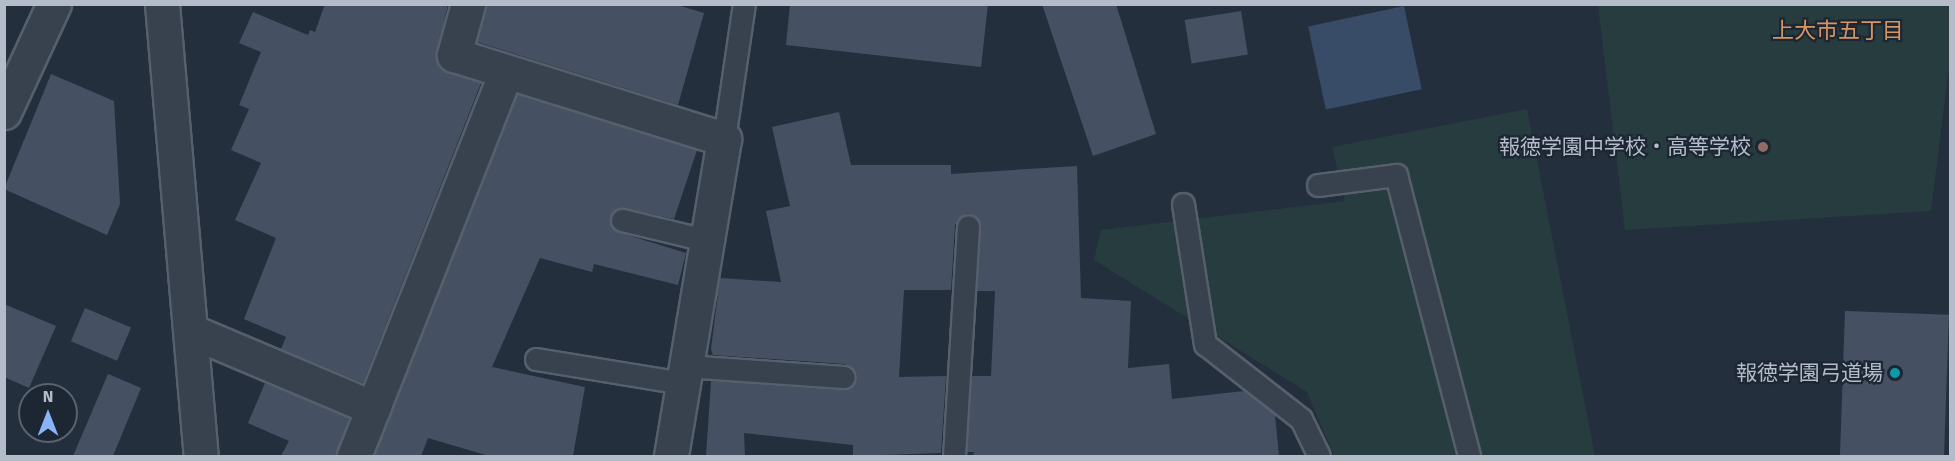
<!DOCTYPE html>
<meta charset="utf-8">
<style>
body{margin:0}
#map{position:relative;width:1955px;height:461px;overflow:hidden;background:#242f3e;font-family:"Fira Sans","Noto Sans JP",sans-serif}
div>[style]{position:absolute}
.green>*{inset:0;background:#263c3f}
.water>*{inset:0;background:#394c67;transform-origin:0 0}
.building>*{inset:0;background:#455162;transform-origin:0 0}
.roads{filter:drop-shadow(2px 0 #565f6c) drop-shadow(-2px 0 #565f6c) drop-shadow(0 2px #565f6c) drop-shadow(0 -2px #565f6c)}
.service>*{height:21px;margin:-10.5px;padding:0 10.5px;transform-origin:10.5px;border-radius:10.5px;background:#38414e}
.minor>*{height:33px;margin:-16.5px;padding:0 16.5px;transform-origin:16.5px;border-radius:16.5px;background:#38414e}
.tertiary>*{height:33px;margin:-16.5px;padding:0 16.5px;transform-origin:16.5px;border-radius:16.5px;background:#38414e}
.dots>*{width:16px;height:16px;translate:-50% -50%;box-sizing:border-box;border:3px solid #1d2633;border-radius:50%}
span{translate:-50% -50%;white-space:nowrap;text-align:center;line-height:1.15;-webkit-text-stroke:4.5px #1d2633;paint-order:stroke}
.poi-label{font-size:21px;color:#b4bcc9}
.right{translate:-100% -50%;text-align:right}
.neighbourhood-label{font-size:22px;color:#d59563}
.frame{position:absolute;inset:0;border:6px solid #b4bcc9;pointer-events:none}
.north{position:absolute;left:18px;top:383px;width:60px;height:60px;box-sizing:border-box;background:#1d2633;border:2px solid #59626f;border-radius:50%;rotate:0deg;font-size:16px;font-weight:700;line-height:24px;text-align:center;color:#b4bcc9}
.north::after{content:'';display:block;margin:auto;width:21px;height:27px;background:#8ab4f8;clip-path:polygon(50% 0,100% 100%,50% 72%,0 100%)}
</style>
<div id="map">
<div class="green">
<div style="clip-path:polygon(1598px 5px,1950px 5px,1950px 59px,1931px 211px,1625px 230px)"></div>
<div style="clip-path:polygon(1527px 109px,1595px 456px,1334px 456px,1307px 392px,1094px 260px,1101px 230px,1345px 201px,1332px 147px)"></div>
</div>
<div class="water">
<div style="left:1404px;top:6px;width:85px;height:98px;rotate:78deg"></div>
</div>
<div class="building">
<div style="clip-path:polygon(325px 4px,448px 4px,436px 60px,448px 73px,481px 83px,363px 383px,281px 349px,286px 337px,244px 319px,276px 238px,235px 220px,261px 163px,231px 150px,249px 109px,239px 105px,261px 52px,239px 43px,253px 12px,308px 35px,310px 30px,315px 32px)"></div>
<div style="clip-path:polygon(486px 4px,674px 4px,704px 13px,678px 105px,477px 42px)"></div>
<div style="clip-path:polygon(790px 4px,988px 4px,981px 67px,786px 45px)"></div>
<div style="clip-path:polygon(1042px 4px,1116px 4px,1156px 134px,1093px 156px)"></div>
<div style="left:1241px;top:11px;width:44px;height:57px;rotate:81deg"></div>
<div style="clip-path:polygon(51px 74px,114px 101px,120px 204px,107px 235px,4px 189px)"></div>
<div style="clip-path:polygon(517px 94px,697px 150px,674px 219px,624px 208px,610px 218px,618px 232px,686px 253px,678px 285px,594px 264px,592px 272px,540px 258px,492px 367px,585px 387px,573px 456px,489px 456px,428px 438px,421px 456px,374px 456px)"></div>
<div style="clip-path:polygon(839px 112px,851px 165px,951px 165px,951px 174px,1077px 166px,1081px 298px,1131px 301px,1128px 368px,1169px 364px,1172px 399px,1244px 391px,1275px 415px,1279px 456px,973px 456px,974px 452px,967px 452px,972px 376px,991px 376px,995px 291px,977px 291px,981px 226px,968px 213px,955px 225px,951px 290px,904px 290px,899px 377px,946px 376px,941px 453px,853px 456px,853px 445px,744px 433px,745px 456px,706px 456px,711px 381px,843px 390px,855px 384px,856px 372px,845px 364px,713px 355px,711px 349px,720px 278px,781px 282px,766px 211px,790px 206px,772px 127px)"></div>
<div style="clip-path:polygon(4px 304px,56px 326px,29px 388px,4px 377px)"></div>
<div style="left:85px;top:308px;width:50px;height:36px;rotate:23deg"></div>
<div style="left:1845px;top:311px;width:104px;height:145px;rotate:2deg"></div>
<div style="clip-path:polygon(108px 374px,141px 388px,113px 456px,73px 456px)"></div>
<div style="clip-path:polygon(265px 383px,349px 418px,336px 456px,281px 456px,289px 441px,248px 423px)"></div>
</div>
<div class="roads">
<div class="service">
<div style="left:724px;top:139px;width:136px;rotate:-81.6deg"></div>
<div style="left:1318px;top:185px;width:79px;rotate:-7.3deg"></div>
<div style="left:1396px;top:175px;width:290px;rotate:75.4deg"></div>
<div style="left:1183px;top:204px;width:142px;rotate:81.1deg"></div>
<div style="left:1205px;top:344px;width:122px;rotate:38deg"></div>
<div style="left:1301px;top:419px;width:41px;rotate:64.1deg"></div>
<div style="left:622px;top:220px;width:85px;rotate:13.5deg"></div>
<div style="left:536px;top:359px;width:149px;rotate:9.3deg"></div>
<div style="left:685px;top:366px;width:159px;rotate:4deg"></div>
<div style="left:954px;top:456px;width:230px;rotate:-86.5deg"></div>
</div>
<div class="minor">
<div style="left:468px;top:4px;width:53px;rotate:105.4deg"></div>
<div style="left:454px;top:55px;width:283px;rotate:17.3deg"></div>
<div style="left:724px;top:139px;width:321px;rotate:99.5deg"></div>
<div style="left:4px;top:112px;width:119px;rotate:-65.2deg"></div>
<div style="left:191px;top:331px;width:198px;rotate:22.9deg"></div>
<div style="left:354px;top:456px;width:411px;rotate:-68.4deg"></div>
</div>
<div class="tertiary">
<div style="left:162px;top:4px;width:454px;rotate:85.1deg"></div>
</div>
</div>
<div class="dots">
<div style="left:1763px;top:147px;background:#8d6e63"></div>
<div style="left:1895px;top:373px;background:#0f9aa8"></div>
</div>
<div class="poi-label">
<span class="right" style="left:1751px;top:147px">報徳学園中学校・高等学校</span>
<span class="right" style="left:1883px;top:373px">報徳学園弓道場</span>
</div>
<div class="neighbourhood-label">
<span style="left:1838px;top:31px">上大市五丁目</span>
</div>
<div class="frame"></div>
<div class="north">N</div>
</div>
